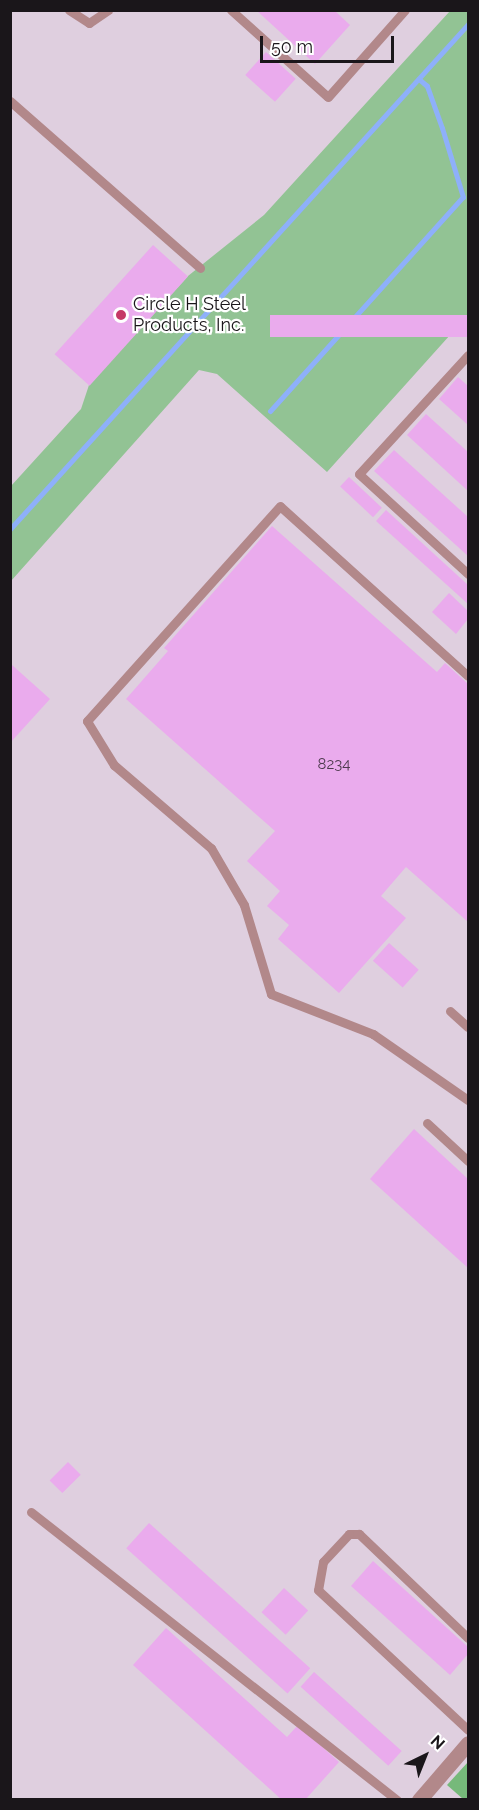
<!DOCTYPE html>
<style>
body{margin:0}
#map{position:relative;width:479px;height:1810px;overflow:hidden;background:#e7dde7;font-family:Raleway,sans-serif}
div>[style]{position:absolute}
.built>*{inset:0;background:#dfcfdf;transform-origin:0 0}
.green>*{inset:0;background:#92c394}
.forest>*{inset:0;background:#76b97a}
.stream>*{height:5px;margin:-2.5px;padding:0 2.5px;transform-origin:2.5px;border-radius:2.5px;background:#8eb0fa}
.building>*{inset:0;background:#eaabed;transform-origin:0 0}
.service>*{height:9px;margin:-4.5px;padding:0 4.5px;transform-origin:4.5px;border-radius:4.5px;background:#b2888a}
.minor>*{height:15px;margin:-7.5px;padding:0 7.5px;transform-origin:7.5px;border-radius:7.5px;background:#b2888a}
.dots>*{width:16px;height:16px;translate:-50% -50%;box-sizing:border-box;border:3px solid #fff;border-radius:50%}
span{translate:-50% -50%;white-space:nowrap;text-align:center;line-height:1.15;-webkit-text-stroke:4.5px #fff;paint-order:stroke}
.number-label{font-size:15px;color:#4e3b4f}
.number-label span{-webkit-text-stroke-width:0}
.poi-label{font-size:18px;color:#1a161a}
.left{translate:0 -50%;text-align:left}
.frame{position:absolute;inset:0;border:12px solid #1a161a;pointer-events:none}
.north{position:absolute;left:395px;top:1726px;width:60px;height:60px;-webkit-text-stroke:4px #fff;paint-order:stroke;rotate:43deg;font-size:16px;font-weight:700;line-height:24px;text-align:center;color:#1a161a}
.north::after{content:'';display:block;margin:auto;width:21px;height:27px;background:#1a161a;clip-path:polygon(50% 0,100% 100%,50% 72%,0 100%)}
.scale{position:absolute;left:260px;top:36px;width:134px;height:27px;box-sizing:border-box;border:3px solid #1a161a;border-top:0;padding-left:8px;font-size:18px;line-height:21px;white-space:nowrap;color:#1a161a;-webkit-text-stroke:4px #fff;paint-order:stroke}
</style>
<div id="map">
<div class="built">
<div style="left:11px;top:11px;width:457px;height:1788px"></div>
</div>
<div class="green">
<div style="clip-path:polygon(450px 11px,468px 11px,468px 315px,327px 472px,217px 374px,199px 370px,11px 581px,11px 486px,81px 409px,89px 385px,188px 276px,264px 215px)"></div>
</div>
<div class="forest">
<div style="clip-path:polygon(468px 1762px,468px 1799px,463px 1799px,447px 1785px)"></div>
</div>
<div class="stream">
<div style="left:270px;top:411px;width:288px;rotate:-48deg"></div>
<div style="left:463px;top:197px;width:72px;rotate:-106.9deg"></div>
<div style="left:442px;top:128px;width:45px;rotate:-109.7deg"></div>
<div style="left:427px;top:86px;width:11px;rotate:-139deg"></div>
<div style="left:10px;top:529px;width:682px;rotate:-47.79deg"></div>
</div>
<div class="building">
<div style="clip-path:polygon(256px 10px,334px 10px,350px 25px,315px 64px)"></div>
<div style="left:266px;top:52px;width:40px;height:31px;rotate:42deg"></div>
<div style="left:153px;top:245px;width:47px;height:147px;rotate:42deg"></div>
<div style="left:468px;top:315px;width:22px;height:198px;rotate:90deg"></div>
<div style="clip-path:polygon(458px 377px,468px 386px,468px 425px,439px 399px)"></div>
<div style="clip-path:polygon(426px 414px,468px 452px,468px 491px,407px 435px)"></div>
<div style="clip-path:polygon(394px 450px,468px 517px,468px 556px,374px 471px)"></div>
<div style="left:349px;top:477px;width:45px;height:13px;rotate:43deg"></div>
<div style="clip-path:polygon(386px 510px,468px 585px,468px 604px,376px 521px)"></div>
<div style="clip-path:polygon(272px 526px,437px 672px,445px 663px,468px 684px,468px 922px,406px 867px,381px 896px,406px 918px,339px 993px,278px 939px,289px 925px,267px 906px,280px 891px,247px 861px,275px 831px,126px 699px,168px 651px,164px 648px)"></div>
<div style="clip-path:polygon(449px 593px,468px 611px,468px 619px,456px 634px,432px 612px)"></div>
<div style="clip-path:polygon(12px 665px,50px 699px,10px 743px,10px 667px)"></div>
<div style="left:389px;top:943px;width:40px;height:24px;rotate:42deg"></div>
<div style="clip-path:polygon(414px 1129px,468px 1179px,468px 1268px,370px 1179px)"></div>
<div style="left:68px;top:1462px;width:18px;height:26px;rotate:45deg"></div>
<div style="left:149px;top:1523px;width:217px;height:34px;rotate:42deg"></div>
<div style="clip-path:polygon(373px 1561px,468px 1647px,468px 1654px,450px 1675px,351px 1586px)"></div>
<div style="left:284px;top:1588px;width:33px;height:33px;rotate:43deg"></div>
<div style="clip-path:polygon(166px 1628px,287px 1737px,298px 1725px,339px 1762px,305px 1800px,282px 1800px,133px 1665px)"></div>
<div style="left:314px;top:1672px;width:118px;height:20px;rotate:42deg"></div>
</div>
<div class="service">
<div style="left:69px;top:10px;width:24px;rotate:33deg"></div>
<div style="left:89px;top:23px;width:23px;rotate:-34deg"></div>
<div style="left:231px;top:10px;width:130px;rotate:41.9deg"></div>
<div style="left:328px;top:97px;width:116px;rotate:-48.5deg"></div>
<div style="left:10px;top:101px;width:253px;rotate:41.3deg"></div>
<div style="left:468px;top:355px;width:161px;rotate:132.5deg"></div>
<div style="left:359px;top:474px;width:148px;rotate:42.5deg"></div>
<div style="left:468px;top:676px;width:253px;rotate:-137.9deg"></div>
<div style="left:280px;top:506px;width:289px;rotate:131.9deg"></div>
<div style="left:87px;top:721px;width:52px;rotate:58.5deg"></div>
<div style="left:114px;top:765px;width:128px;rotate:40.6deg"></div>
<div style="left:211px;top:848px;width:66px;rotate:59.9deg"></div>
<div style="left:244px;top:905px;width:93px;rotate:73.1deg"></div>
<div style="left:271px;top:994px;width:110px;rotate:21.4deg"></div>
<div style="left:373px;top:1034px;width:116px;rotate:34.8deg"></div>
<div style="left:450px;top:1011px;width:24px;rotate:42deg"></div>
<div style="left:427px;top:1123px;width:56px;rotate:42.8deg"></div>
<div style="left:31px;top:1512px;width:466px;rotate:38.2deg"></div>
<div style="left:468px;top:1638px;width:151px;rotate:-136.3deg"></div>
<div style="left:359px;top:1534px;width:10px;rotate:180deg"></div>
<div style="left:349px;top:1534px;width:38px;rotate:133deg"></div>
<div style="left:323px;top:1562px;width:28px;rotate:100deg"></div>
<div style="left:318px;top:1590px;width:205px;rotate:43deg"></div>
</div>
<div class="minor">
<div style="left:419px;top:1800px;width:75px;rotate:-49.3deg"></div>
</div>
<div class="dots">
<div style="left:121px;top:315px;background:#c53866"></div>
</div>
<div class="number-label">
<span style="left:334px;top:765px">8234</span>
</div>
<div class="poi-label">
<span class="left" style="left:133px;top:315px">Circle H Steel<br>Products, Inc.</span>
</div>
<div class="frame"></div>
<div class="north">N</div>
<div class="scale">50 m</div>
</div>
